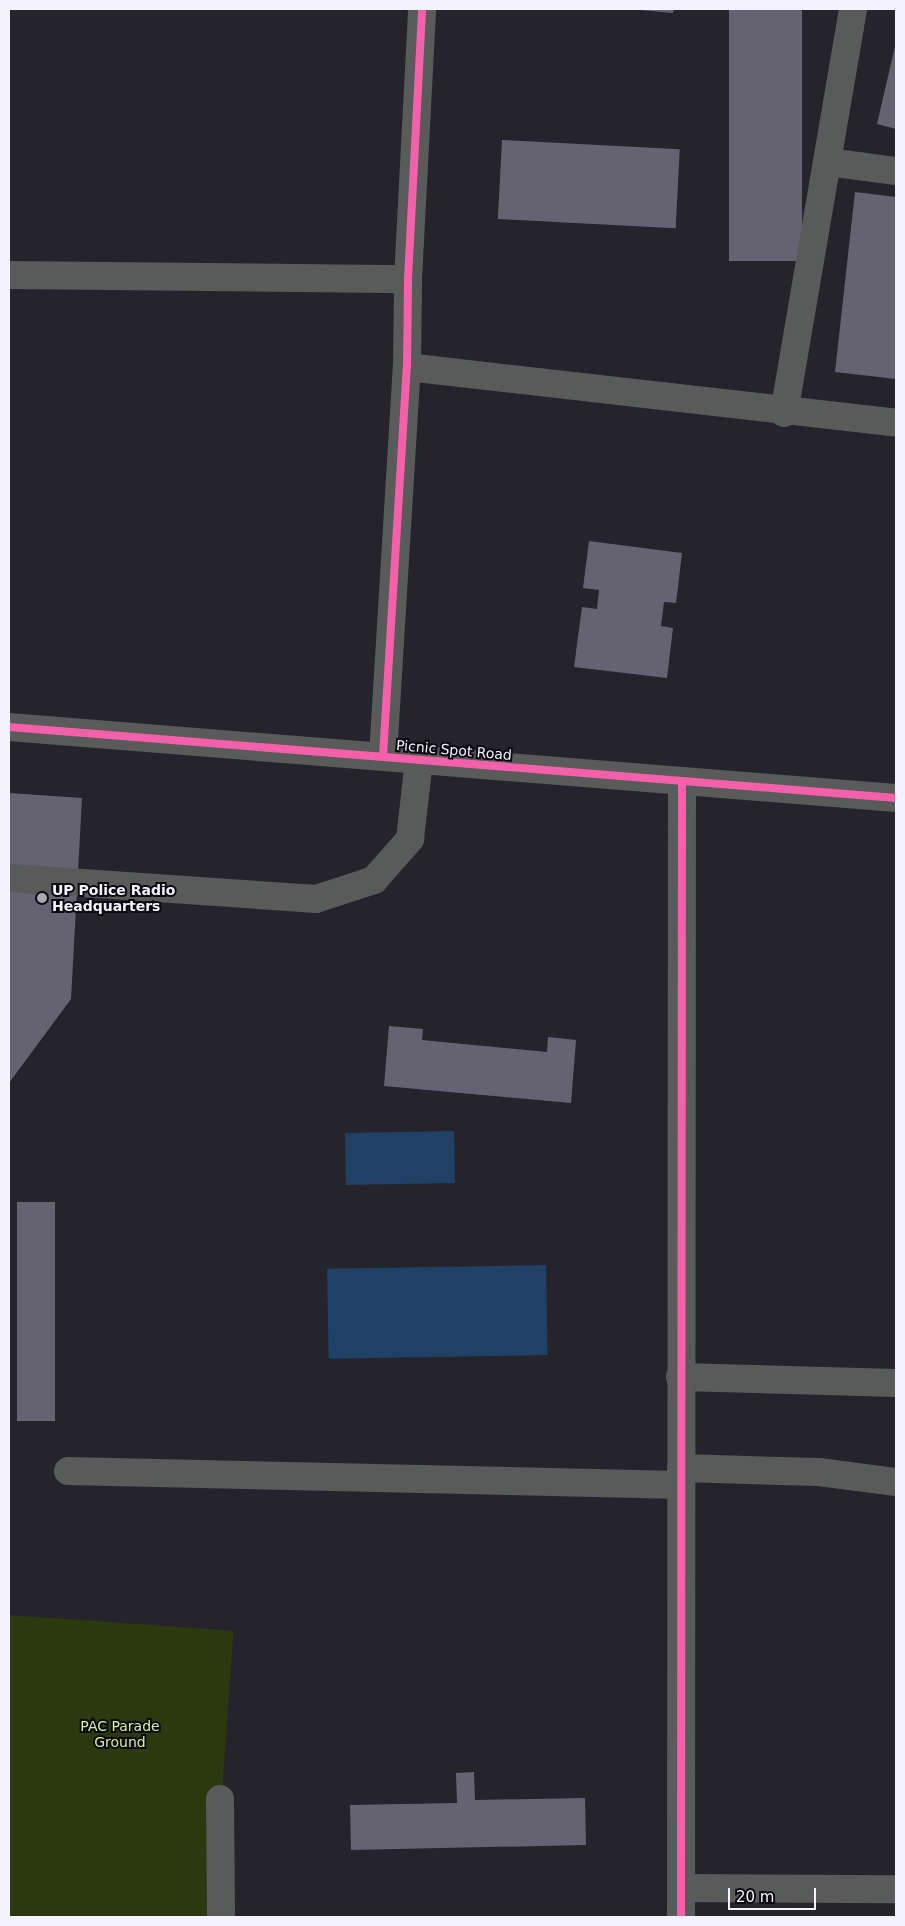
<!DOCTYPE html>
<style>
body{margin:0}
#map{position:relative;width:905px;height:1926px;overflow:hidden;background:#25242c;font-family:"DejaVu Sans",sans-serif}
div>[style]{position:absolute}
.green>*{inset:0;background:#2c380d;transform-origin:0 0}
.water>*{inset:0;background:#204066;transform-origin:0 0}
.building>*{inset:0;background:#656371;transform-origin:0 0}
.minor>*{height:28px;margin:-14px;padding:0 14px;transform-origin:14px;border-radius:14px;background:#595a5a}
.cycleway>*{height:8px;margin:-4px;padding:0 4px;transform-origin:4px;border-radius:4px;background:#f560ab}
.dots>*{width:14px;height:14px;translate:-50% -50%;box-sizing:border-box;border:2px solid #0b0a11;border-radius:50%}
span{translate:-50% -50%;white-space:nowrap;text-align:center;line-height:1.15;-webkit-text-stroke:4px #0b0a11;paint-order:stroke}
.street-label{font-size:14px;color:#f3f2fd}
.poi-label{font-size:14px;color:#f3f2fd;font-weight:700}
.left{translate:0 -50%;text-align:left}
.park-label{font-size:14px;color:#d4f19d}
.frame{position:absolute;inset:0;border:10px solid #f3f2fd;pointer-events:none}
.scale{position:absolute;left:728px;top:1888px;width:88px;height:22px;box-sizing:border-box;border:2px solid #f3f2fd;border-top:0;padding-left:6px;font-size:15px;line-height:18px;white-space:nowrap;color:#f3f2fd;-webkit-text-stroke:4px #0b0a11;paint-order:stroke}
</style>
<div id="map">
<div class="green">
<div style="left:9px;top:1615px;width:225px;height:302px;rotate:4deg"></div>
</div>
<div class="water">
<div style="left:454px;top:1131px;width:52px;height:109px;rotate:89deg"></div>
<div style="left:546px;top:1265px;width:90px;height:219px;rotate:89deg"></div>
</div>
<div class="building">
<div style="clip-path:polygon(629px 9px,674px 9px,673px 13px)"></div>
<div style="left:729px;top:9px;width:73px;height:252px"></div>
<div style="clip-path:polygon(896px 42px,896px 129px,877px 124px)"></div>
<div style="left:502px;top:140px;width:178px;height:79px;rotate:3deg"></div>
<div style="clip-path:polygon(855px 192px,896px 197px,896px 379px,835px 372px)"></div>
<div style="clip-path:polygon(589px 541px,682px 553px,676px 603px,664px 602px,661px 626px,673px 628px,667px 678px,574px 667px,582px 607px,597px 609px,599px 590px,583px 588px)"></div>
<div style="clip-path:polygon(9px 793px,82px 798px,71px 999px,9px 1083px)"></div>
<div style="clip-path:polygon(389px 1026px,423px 1029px,422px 1040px,547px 1052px,548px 1037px,576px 1040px,571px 1103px,384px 1086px)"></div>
<div style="left:17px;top:1202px;width:38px;height:219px"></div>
<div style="clip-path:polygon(474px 1772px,475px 1800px,585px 1798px,586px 1845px,351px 1850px,350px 1805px,457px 1803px,456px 1773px)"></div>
</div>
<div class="minor">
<div style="left:828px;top:162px;width:69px;rotate:7.5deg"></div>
<div style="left:9px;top:275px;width:399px;rotate:0.6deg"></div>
<div style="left:407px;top:367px;width:492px;rotate:6.5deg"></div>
<div style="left:784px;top:413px;width:410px;rotate:-80.3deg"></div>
<div style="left:9px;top:727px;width:890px;rotate:4.58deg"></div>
<div style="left:383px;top:756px;width:390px;rotate:-86.5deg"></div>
<div style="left:407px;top:367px;width:88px;rotate:-89.3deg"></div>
<div style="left:408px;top:279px;width:270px;rotate:-87deg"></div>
<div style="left:9px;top:878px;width:308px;rotate:3.9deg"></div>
<div style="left:316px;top:899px;width:61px;rotate:-18.1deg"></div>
<div style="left:374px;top:880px;width:55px;rotate:-48.7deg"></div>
<div style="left:410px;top:839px;width:80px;rotate:-83.5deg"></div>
<div style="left:680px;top:1377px;width:216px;rotate:1.6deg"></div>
<div style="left:681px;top:1468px;width:138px;rotate:1.7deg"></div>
<div style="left:819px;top:1472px;width:78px;rotate:7.4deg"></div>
<div style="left:68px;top:1471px;width:612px;rotate:1.31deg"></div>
<div style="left:220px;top:1799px;width:118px;rotate:89.5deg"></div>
<div style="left:681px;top:1888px;width:215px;rotate:0.3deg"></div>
<div style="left:681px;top:1917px;width:1136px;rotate:-89.95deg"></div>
</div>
<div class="cycleway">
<div style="left:9px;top:727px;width:890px;rotate:4.58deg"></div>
<div style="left:383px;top:756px;width:390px;rotate:-86.5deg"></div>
<div style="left:407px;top:367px;width:88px;rotate:-89.3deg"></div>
<div style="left:408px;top:279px;width:270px;rotate:-87deg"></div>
<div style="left:681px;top:1917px;width:1136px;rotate:-89.95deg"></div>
</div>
<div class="dots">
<div style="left:42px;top:898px;background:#abaab4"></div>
</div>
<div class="street-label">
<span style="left:454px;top:750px;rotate:5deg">Picnic Spot Road</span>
</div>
<div class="poi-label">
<span class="left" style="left:52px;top:898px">UP Police Radio<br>Headquarters</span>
</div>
<div class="park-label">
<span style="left:120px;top:1734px">PAC Parade<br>Ground</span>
</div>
<div class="frame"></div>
<div class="scale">20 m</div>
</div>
